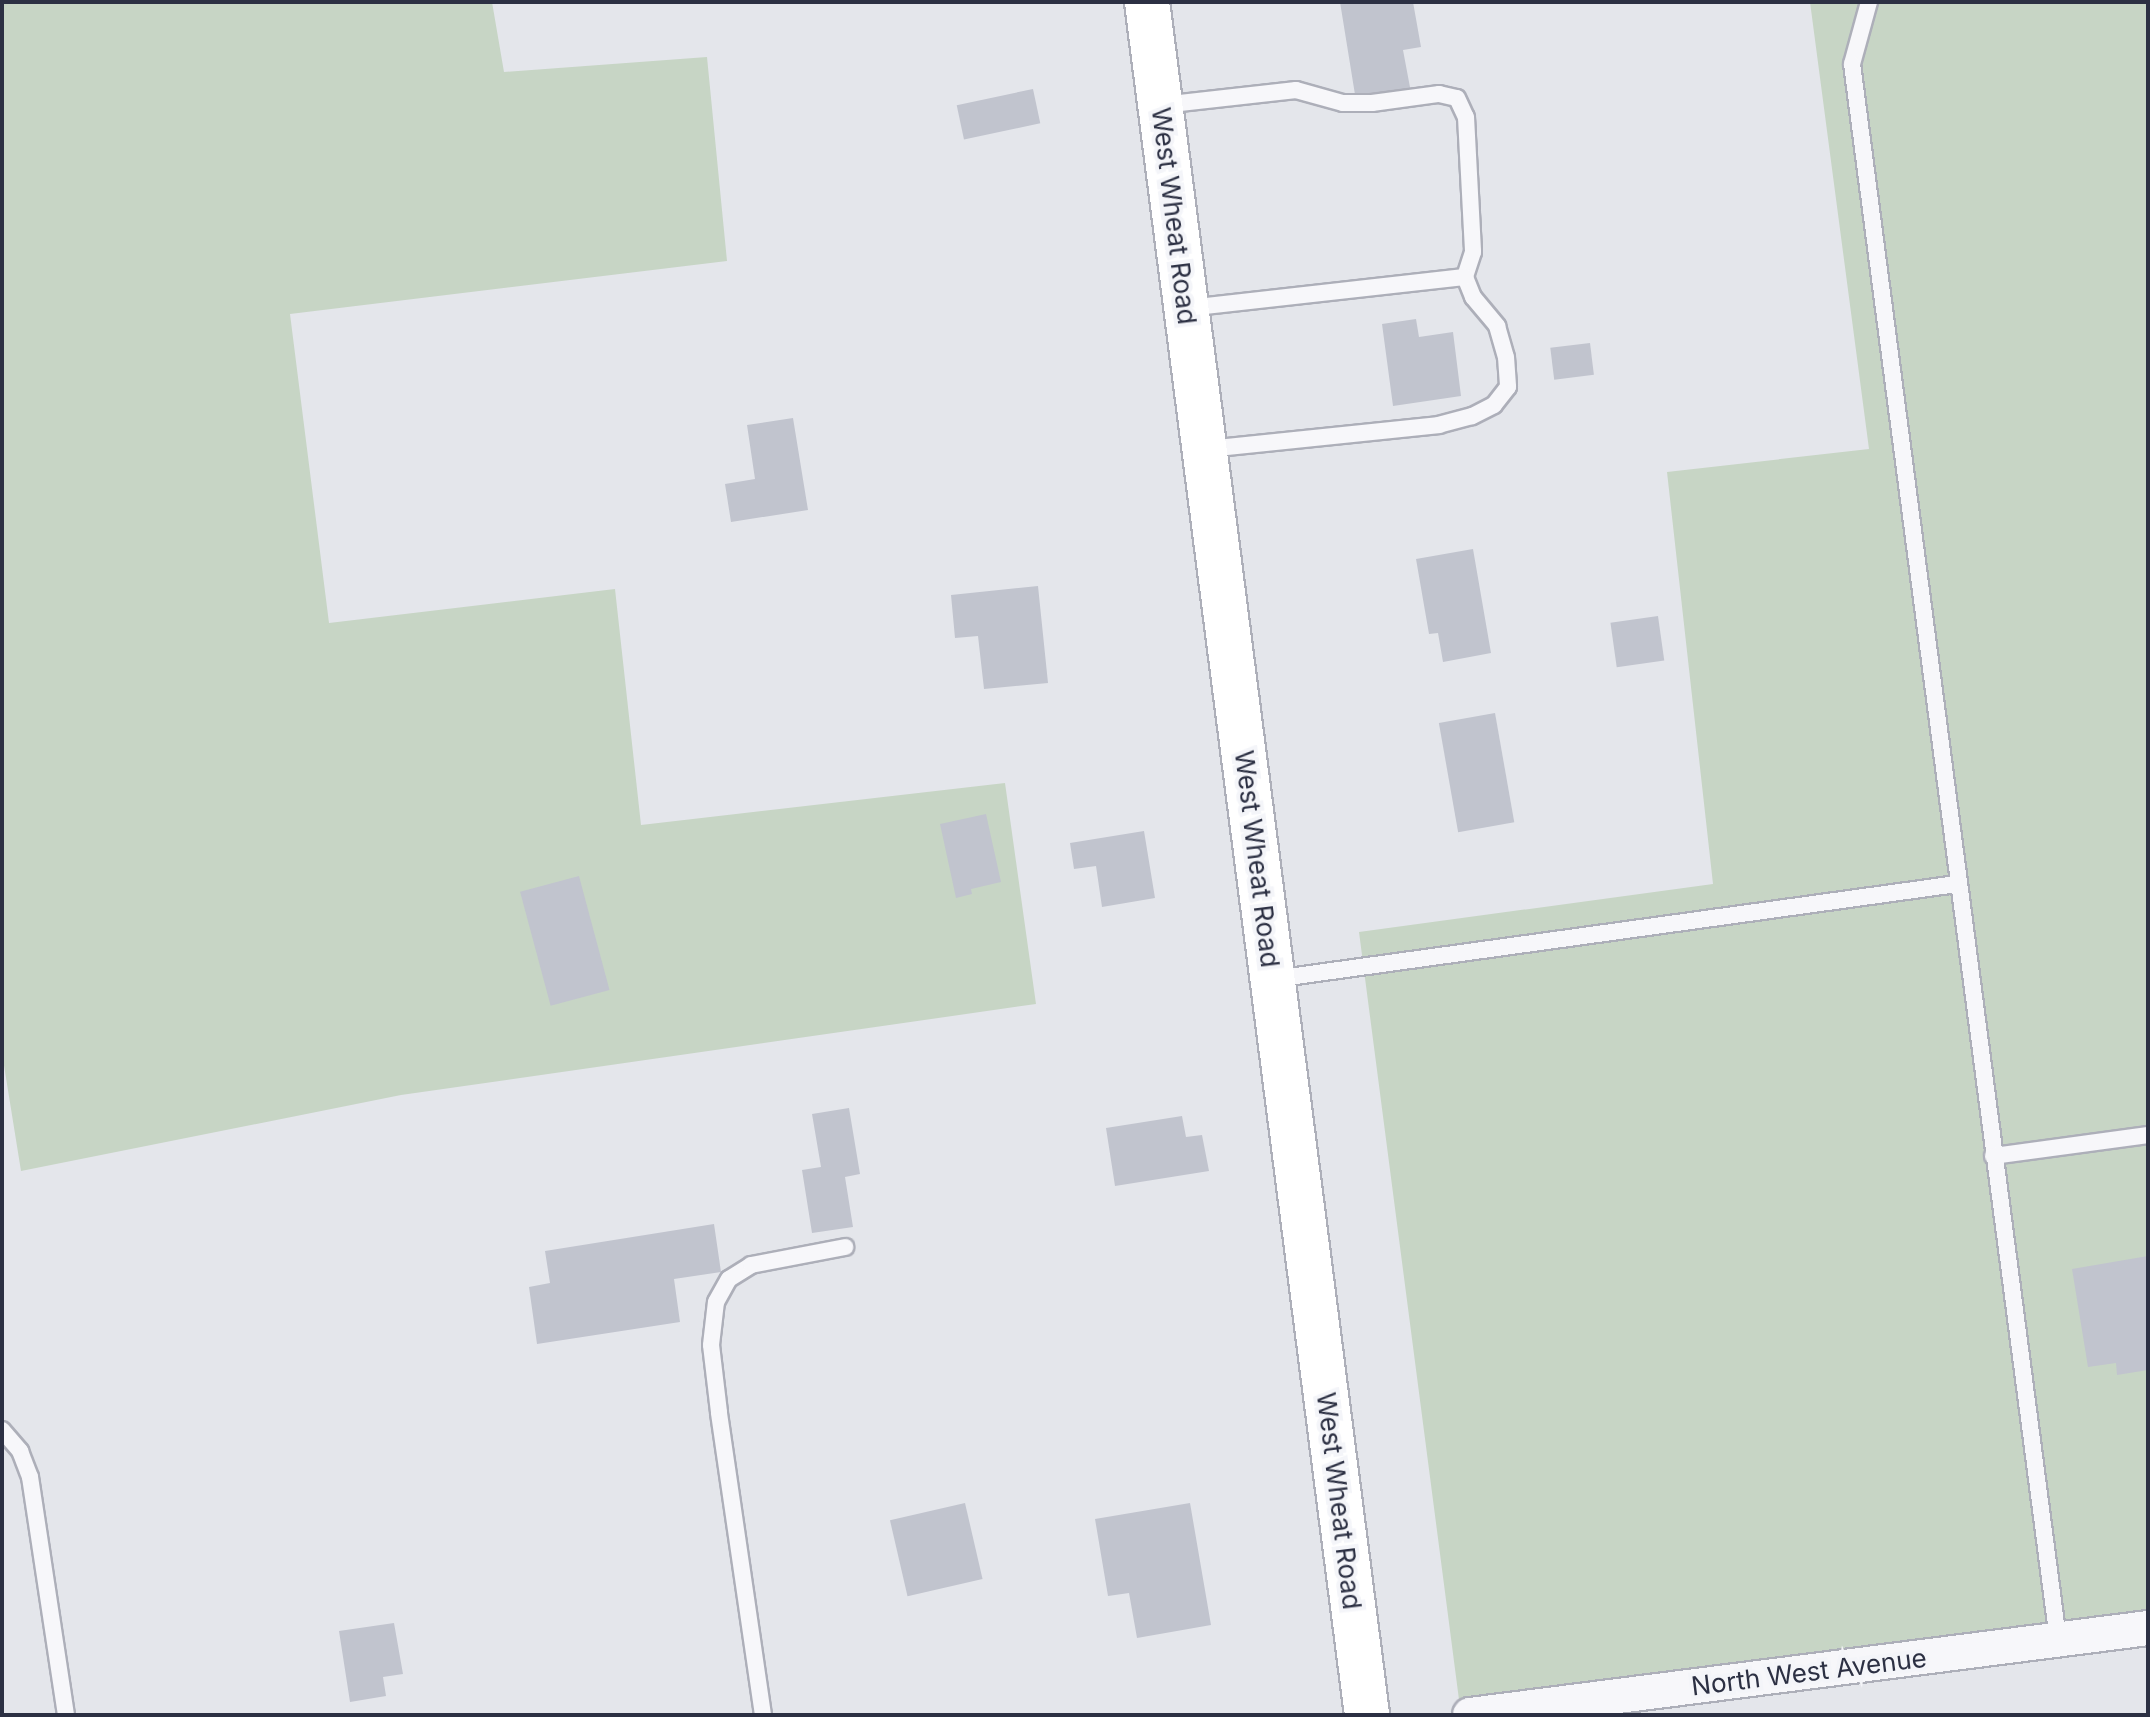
<!DOCTYPE html>
<style>
body{margin:0}
#map{position:relative;width:2150px;height:1717px;overflow:hidden;background:#e4e6eb;font-family:Inter,sans-serif}
div>[style]{position:absolute}
.green>*{inset:0;background:#c7d5c5}
.building>*{inset:0;background:#c1c4ce;transform-origin:0 0}
.roads{filter:drop-shadow(2px 0 #adafb9) drop-shadow(-2px 0 #adafb9) drop-shadow(0 2px #adafb9) drop-shadow(0 -2px #adafb9)}
.lane>*{height:16px;margin:-8px;padding:0 8px;transform-origin:8px;border-radius:8px;background:#f7f7fa}
.street>*{height:34px;margin:-17px;padding:0 17px;transform-origin:17px;border-radius:17px;background:#f7f7fa}
.secondary>*{height:44px;margin:-22px;padding:0 22px;transform-origin:22px;border-radius:22px;background:#fff}
span{translate:-50% -50%;white-space:nowrap;text-align:center;line-height:1.15;-webkit-text-stroke:8px #f4f5f9;paint-order:stroke}
.street-label{font-size:26px;color:#2c3043}
.frame{position:absolute;inset:0;border:4px solid #2c3043;pointer-events:none}
</style>
<div id="map">
<div class="green">
<div style="clip-path:polygon(2px 2px,492px 2px,504px 72px,707px 57px,727px 261px,290px 314px,329px 623px,615px 589px,641px 825px,1005px 783px,1036px 1004px,401px 1095px,21px 1171px,2px 1053px)"></div>
<div style="clip-path:polygon(1810px 2px,2148px 2px,2148px 1629px,1461px 1715px,1359px 932px,1713px 884px,1667px 472px,1869px 449px)"></div>
</div>
<div class="building">
<div style="clip-path:polygon(1340px 2px,1413px 2px,1421px 47px,1403px 50px,1412px 98px,1357px 107px)"></div>
<div style="left:1033px;top:89px;width:35px;height:78px;rotate:78deg"></div>
<div style="clip-path:polygon(1416px 319px,1419px 337px,1453px 332px,1461px 396px,1393px 406px,1382px 324px)"></div>
<div style="left:1590px;top:343px;width:32px;height:40px;rotate:83deg"></div>
<div style="clip-path:polygon(793px 418px,808px 510px,731px 522px,725px 484px,755px 479px,747px 425px)"></div>
<div style="clip-path:polygon(1473px 549px,1491px 653px,1443px 662px,1438px 633px,1429px 634px,1416px 559px)"></div>
<div style="clip-path:polygon(1038px 586px,1048px 683px,984px 689px,978px 636px,955px 638px,951px 595px)"></div>
<div style="left:1658px;top:616px;width:45px;height:48px;rotate:82deg"></div>
<div style="left:1495px;top:713px;width:111px;height:57px;rotate:80deg"></div>
<div style="clip-path:polygon(986px 814px,1001px 882px,971px 889px,972px 894px,956px 898px,940px 824px)"></div>
<div style="clip-path:polygon(1144px 831px,1155px 898px,1102px 907px,1096px 866px,1074px 869px,1070px 843px)"></div>
<div style="left:579px;top:876px;width:118px;height:61px;rotate:75deg"></div>
<div style="clip-path:polygon(849px 1108px,860px 1174px,845px 1177px,853px 1227px,812px 1233px,802px 1170px,821px 1167px,812px 1114px)"></div>
<div style="clip-path:polygon(1182px 1116px,1186px 1137px,1202px 1135px,1209px 1171px,1115px 1186px,1106px 1128px)"></div>
<div style="clip-path:polygon(714px 1224px,721px 1272px,674px 1279px,680px 1322px,537px 1344px,529px 1287px,550px 1283px,545px 1251px)"></div>
<div style="clip-path:polygon(2148px 1256px,2148px 1370px,2117px 1375px,2116px 1363px,2088px 1367px,2072px 1269px)"></div>
<div style="left:965px;top:1503px;width:78px;height:77px;rotate:77deg"></div>
<div style="clip-path:polygon(1190px 1503px,1211px 1625px,1137px 1638px,1129px 1593px,1108px 1596px,1095px 1519px)"></div>
<div style="clip-path:polygon(394px 1623px,403px 1674px,383px 1677px,386px 1696px,350px 1702px,339px 1631px)"></div>
</div>
<div class="roads">
<div class="lane">
<div style="left:1869px;top:2px;width:64px;rotate:105.3deg"></div>
<div style="left:1852px;top:64px;width:1589px;rotate:82.55deg"></div>
<div style="left:1162px;top:105px;width:135px;rotate:-6.4deg"></div>
<div style="left:1296px;top:90px;width:49px;rotate:15.5deg"></div>
<div style="left:1343px;top:103px;width:29px"></div>
<div style="left:1372px;top:103px;width:68px;rotate:-7.7deg"></div>
<div style="left:1439px;top:94px;width:18px;rotate:13deg"></div>
<div style="left:1457px;top:98px;width:21px;rotate:65deg"></div>
<div style="left:1466px;top:117px;width:135px;rotate:87deg"></div>
<div style="left:1473px;top:252px;width:26px;rotate:108deg"></div>
<div style="left:1465px;top:277px;width:22px;rotate:68deg"></div>
<div style="left:1473px;top:297px;width:38px;rotate:50deg"></div>
<div style="left:1497px;top:326px;width:32px;rotate:74deg"></div>
<div style="left:1506px;top:357px;width:30px;rotate:86deg"></div>
<div style="left:1508px;top:387px;width:23px;rotate:128deg"></div>
<div style="left:1494px;top:405px;width:25px;rotate:153deg"></div>
<div style="left:1472px;top:416px;width:34px;rotate:165deg"></div>
<div style="left:1439px;top:425px;width:232px;rotate:174.1deg"></div>
<div style="left:1188px;top:308px;width:279px;rotate:-6.4deg"></div>
<div style="left:1274px;top:979px;width:690px;rotate:-7.92deg"></div>
<div style="left:1993px;top:1156px;width:156px;rotate:-7.7deg"></div>
<div style="left:2px;top:1430px;width:28px;rotate:49deg"></div>
<div style="left:20px;top:1451px;width:28px;rotate:69deg"></div>
<div style="left:30px;top:1477px;width:241px;rotate:81.4deg"></div>
<div style="left:763px;top:1715px;width:306px;rotate:-98.3deg"></div>
<div style="left:719px;top:1412px;width:67px;rotate:-96.8deg"></div>
<div style="left:711px;top:1345px;width:43px;rotate:-83.4deg"></div>
<div style="left:716px;top:1302px;width:26px;rotate:-61deg"></div>
<div style="left:729px;top:1279px;width:26px;rotate:-32deg"></div>
<div style="left:751px;top:1265px;width:96px;rotate:-10.8deg"></div>
</div>
<div class="street">
<div style="left:1470px;top:1715px;width:684px;rotate:-7.31deg"></div>
</div>
<div class="secondary">
<div style="left:1147px;top:2px;width:1727px;rotate:82.68deg"></div>
</div>
</div>
<div class="street-label">
<span style="left:1174px;top:216px;rotate:83deg">West Wheat Road</span>
<span style="left:1257px;top:859px;rotate:83deg">West Wheat Road</span>
<span style="left:1339px;top:1501px;rotate:83deg">West Wheat Road</span>
<span style="left:1809px;top:1672px;rotate:-7deg">North West Avenue</span>
</div>
<div class="frame"></div>
</div>
